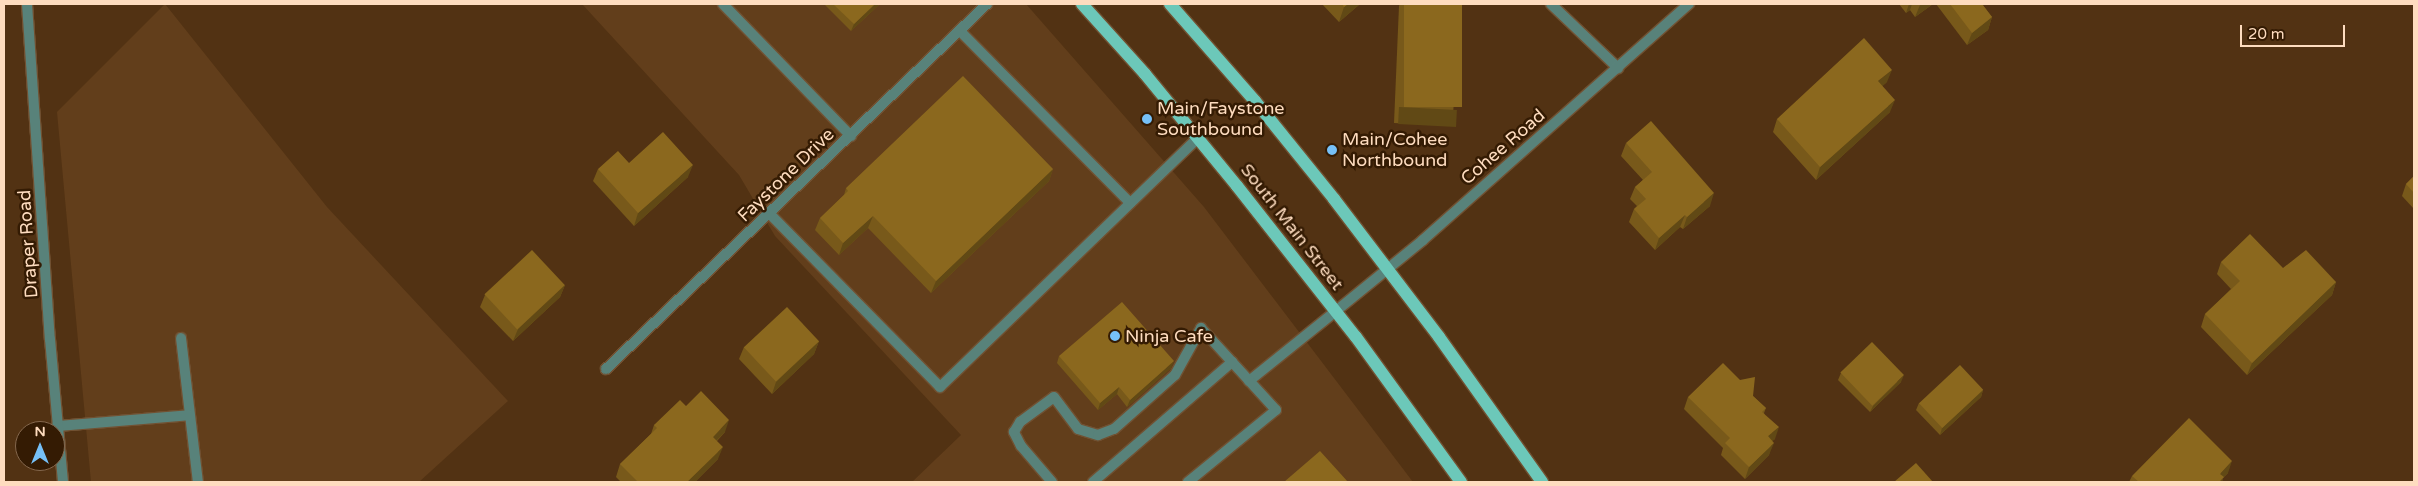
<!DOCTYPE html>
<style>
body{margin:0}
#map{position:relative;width:2418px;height:486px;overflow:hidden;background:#523213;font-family:"Varela Round",sans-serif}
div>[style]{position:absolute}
.built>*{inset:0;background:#623e1b}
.roads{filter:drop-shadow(1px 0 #715132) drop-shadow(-1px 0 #715132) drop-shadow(0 1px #715132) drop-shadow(0 -1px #715132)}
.service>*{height:10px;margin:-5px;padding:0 5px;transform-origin:5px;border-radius:5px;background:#58827a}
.minor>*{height:10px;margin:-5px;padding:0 5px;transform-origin:5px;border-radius:5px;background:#58827a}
.primary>*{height:12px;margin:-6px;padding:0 6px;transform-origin:6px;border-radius:6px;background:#6cc8b9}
.wall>*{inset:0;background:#78591a}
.shaded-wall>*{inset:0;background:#614915;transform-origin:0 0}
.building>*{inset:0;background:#8b681e;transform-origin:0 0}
.dots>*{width:14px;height:14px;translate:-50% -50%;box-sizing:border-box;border:2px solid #341b03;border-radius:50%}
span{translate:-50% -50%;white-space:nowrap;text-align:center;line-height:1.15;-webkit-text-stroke:5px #341b03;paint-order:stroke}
.poi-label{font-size:18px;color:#fedcbf}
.left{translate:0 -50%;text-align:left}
.street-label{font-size:18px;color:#fedcbf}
.frame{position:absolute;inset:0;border:5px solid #fedcbf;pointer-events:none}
.north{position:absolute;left:15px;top:421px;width:50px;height:50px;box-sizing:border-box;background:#341b03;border:1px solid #85684e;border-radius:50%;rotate:0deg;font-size:14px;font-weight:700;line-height:20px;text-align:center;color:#fedcbf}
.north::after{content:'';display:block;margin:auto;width:18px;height:22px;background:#76c0f7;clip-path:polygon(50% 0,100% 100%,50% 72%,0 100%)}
.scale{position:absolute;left:2240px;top:25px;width:105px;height:22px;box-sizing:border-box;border:2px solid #fedcbf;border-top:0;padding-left:6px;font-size:15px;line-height:18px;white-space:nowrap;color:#fedcbf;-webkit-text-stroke:4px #341b03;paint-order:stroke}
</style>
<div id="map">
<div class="built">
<div style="clip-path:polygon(165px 4px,327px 207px,508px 401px,419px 482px,91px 482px,57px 112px)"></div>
<div style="clip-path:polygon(582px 4px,1026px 4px,1204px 207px,1413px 482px,912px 482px,961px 435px,775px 236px,739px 175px)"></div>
</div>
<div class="roads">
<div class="service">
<div style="left:723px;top:4px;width:184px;rotate:45.9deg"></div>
<div style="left:1551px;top:4px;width:93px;rotate:43.7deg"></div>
<div style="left:960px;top:31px;width:242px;rotate:45.3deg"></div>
<div style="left:769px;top:213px;width:244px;rotate:45.5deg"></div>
<div style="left:940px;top:387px;width:359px;rotate:-44deg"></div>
<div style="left:181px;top:338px;width:145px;rotate:83.3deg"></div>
<div style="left:1249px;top:381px;width:112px;rotate:-38.8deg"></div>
<div style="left:57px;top:426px;width:133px;rotate:-4.7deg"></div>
<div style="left:1052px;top:482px;width:48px;rotate:-130.7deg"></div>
<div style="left:1021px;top:446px;width:16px;rotate:-117deg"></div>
<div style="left:1014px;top:432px;width:12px;rotate:-59deg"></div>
<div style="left:1020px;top:422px;width:42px;rotate:-36.3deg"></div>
<div style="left:1054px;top:397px;width:40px;rotate:53deg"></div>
<div style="left:1078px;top:429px;width:21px;rotate:17deg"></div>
<div style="left:1098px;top:435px;width:17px;rotate:-21deg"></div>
<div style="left:1114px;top:429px;width:81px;rotate:-41.5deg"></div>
<div style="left:1175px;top:375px;width:54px;rotate:-61deg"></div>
<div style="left:1201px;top:328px;width:111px;rotate:47.6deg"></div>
<div style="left:1276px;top:410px;width:114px;rotate:140.7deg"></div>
<div style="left:1093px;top:482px;width:184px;rotate:-40.8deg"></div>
</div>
<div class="minor">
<div style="left:27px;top:4px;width:336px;rotate:86.1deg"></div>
<div style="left:50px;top:339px;width:144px;rotate:84.8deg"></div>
<div style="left:1336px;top:311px;width:112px;rotate:-39.2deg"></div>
<div style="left:1423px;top:240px;width:356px;rotate:-41.6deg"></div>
<div style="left:606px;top:369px;width:528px;rotate:-43.77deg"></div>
</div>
<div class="primary">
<div style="left:1082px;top:4px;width:94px;rotate:48deg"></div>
<div style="left:1145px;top:74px;width:145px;rotate:50.6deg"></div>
<div style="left:1237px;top:186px;width:192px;rotate:51.8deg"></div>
<div style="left:1356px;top:337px;width:179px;rotate:54.1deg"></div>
<div style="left:1170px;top:4px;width:129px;rotate:48.8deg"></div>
<div style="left:1255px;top:101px;width:126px;rotate:51.1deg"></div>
<div style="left:1334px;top:199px;width:173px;rotate:52.7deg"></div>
<div style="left:1439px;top:337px;width:178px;rotate:54.6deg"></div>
</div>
</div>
<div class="wall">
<div style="clip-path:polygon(824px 4px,880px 4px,851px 31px)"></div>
<div style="clip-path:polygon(1322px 4px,1360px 4px,1339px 22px)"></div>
<div style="clip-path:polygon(1400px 4px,1462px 4px,1452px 126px,1394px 123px,1399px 6px)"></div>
<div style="clip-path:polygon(1899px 4px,1933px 4px,1915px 17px,1910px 10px,1906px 13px)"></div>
<div style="clip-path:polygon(1936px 4px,1982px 4px,1992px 17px,1988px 30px,1967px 45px)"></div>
<div style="clip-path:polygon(1887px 82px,1882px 86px,1890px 112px,1816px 180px,1773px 132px,1777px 119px)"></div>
<div style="clip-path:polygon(1626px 143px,1710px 206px,1683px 229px,1680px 227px,1655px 250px,1629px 222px,1634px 209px,1637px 206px,1630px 199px,1635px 187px,1643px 180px,1621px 156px)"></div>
<div style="clip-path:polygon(598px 169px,688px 177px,634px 226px,593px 181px)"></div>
<div style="clip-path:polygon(1053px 169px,1049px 181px,931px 293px,868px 228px,839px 255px,815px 230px,820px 218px,844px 195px,846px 188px)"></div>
<div style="clip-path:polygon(2414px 176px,2414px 209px,2402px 196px,2406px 184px)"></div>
<div style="clip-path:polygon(2221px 262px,2283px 268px,2336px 282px,2332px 295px,2247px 375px,2201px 327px,2205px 314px,2231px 289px,2217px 274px)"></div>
<div style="clip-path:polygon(565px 285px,560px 297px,513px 341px,480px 307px,485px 295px)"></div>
<div style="clip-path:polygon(819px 341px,814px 354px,772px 394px,739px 359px,744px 347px)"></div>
<div style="clip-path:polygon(1059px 356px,1171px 368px,1127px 407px,1117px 394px,1098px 410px,1057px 363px)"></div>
<div style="clip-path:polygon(1841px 373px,1901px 382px,1870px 412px,1838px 380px)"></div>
<div style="clip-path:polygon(1983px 390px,1981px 397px,1940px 435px,1916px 410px,1919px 403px)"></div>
<div style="clip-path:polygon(1753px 396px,1766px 408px,1764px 413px,1775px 439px,1772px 441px,1769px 455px,1745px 479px,1721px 455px,1723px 448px,1684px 409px,1688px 397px)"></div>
<div style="clip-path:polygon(686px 406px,725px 432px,717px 441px,718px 459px,695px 482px,621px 482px,616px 477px,620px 464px,651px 434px,654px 425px)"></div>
<div style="clip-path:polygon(2228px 473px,2223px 478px,2222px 482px,2129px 482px,2132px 476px)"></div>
</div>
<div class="shaded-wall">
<div style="clip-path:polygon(875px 4px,880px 4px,851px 31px,854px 24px)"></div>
<div style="clip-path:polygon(1348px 4px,1360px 4px,1339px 22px,1344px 7px)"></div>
<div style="clip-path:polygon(1909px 4px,1912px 4px,1910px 10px,1906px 13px)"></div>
<div style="clip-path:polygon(1921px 4px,1933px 4px,1915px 17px,1920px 5px)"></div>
<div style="clip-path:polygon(1992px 17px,1988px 30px,1967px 45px,1972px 33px)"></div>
<div style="clip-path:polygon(1892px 70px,1887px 82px,1874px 94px,1878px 81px)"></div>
<div style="clip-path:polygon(1895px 100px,1890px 112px,1816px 180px,1820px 167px)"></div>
<div style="left:1399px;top:107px;width:58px;height:17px;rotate:3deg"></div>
<div style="clip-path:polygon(693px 165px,688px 177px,634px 226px,638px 213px)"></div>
<div style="clip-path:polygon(1053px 169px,1049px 181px,931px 293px,936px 281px)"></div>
<div style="clip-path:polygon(1714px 193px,1710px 206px,1683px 229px,1687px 217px)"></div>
<div style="clip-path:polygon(1685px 215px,1680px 227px,1655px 250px,1659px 238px)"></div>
<div style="clip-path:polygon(873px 216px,868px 228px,839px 255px,843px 243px)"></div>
<div style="clip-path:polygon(2336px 282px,2332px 295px,2247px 375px,2252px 363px)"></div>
<div style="clip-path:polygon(565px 285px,560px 297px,513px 341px,518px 329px)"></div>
<div style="clip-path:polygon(819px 341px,814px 354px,772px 394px,776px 382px)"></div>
<div style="clip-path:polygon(1174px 361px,1171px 368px,1127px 407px,1130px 400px)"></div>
<div style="clip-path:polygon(1904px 375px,1901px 382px,1870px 412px,1873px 406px)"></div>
<div style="clip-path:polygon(1119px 387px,1117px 394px,1098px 410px,1100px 403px)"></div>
<div style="clip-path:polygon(1983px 390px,1981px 397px,1940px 435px,1942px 428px)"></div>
<div style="clip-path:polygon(729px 420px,725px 432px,708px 449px,713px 437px)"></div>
<div style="clip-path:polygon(1779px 427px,1775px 439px,1763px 449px,1768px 436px)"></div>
<div style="clip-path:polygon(1774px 443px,1769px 455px,1745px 479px,1749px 467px)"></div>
<div style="clip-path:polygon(723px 447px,718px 459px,695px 482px,687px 482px)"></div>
<div style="clip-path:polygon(2232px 461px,2228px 473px,2223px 478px,2222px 482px,2217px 482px,2220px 474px)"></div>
</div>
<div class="building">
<div style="clip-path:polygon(833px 4px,875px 4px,854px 24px)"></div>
<div style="clip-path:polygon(1342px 4px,1348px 4px,1344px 7px)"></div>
<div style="left:1404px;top:4px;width:58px;height:103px"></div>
<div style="clip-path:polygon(1950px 4px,1982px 4px,1992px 17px,1972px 33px)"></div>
<div style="clip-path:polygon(1864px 38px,1892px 70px,1878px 81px,1895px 100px,1820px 167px,1777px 119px)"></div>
<div style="clip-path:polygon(963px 76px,1053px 169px,936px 281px,873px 216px,843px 243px,820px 218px,848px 191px,846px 188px)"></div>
<div style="clip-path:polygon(1651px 121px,1714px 193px,1687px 217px,1685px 215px,1659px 238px,1634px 209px,1646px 199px,1635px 187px,1652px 172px,1626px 143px)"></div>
<div style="clip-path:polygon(663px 132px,693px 165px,638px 213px,598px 169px,618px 151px,629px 163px)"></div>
<div style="clip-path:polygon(2414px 176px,2414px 193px,2406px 184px)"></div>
<div style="clip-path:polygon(2250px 234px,2283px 268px,2306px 250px,2336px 282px,2252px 363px,2205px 314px,2240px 281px,2221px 262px)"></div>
<div style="left:532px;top:250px;width:48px;height:65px;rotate:47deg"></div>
<div style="clip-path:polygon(1122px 302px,1174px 361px,1130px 400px,1119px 387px,1100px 403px,1059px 356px)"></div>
<div style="left:787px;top:307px;width:47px;height:59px;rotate:47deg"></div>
<div style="left:1872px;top:342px;width:46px;height:44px;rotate:46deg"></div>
<div style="clip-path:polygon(1723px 363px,1740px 380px,1755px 377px,1753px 396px,1766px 408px,1762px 412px,1779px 427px,1768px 436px,1774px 443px,1749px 467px,1725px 443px,1730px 438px,1688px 397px)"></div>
<div style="left:1960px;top:365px;width:34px;height:56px;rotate:47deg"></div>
<div style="clip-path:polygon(701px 391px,729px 420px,713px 437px,723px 447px,687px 482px,638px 482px,620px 464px,657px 428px,654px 425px,680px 400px,686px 406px)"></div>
<div style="clip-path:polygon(2189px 418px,2232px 461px,2220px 474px,2224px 477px,2219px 482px,2139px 482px,2132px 476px)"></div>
<div style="clip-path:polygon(1320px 451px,1348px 482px,1284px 482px)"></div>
<div style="clip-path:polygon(1916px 463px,1933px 482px,1894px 482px)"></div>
</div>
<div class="dots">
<div style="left:1147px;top:119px;background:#76c0f7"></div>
<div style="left:1332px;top:150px;background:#76c0f7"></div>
<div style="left:1115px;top:336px;background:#76c0f7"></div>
</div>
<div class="poi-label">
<span class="left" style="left:1157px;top:119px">Main/Faystone<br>Southbound</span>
<span class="left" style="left:1342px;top:150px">Main/Cohee<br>Northbound</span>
<span class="left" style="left:1125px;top:336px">Ninja Cafe</span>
</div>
<div class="street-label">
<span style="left:1503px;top:147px;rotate:-41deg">Cohee Road</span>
<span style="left:786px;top:175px;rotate:-44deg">Faystone Drive</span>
<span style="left:1292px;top:227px;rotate:52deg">South Main Street</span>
<span style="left:28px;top:244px;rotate:-94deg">Draper Road</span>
</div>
<div class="frame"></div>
<div class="north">N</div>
<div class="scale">20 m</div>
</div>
